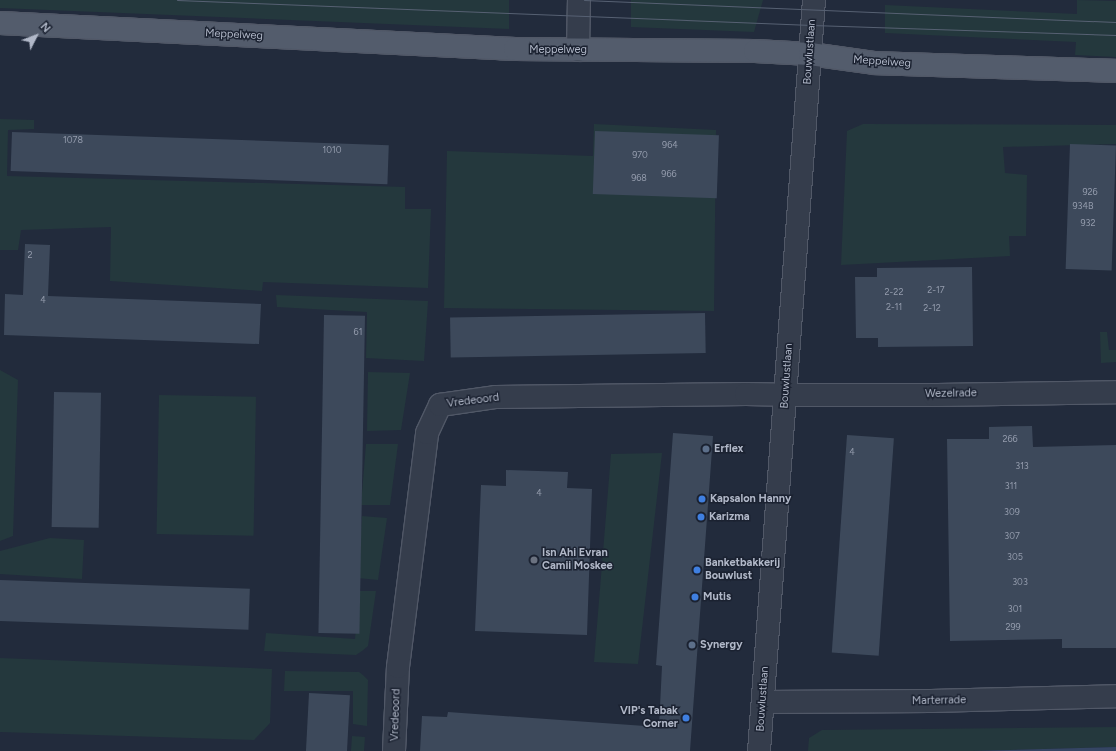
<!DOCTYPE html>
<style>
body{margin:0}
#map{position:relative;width:1116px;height:751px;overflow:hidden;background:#222b3c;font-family:Figtree,sans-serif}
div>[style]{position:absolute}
.green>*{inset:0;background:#24383d;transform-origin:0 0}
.water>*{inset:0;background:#354564}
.building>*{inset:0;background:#3d495b;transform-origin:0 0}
.roads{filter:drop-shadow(1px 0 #515867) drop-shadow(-1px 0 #515867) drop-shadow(0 1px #515867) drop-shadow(0 -1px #515867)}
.minor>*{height:22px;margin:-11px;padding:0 11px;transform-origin:11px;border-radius:11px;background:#353d4c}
.major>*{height:22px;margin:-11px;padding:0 11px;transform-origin:11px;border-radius:11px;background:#535c6c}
.tram>*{height:1px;margin:-0.5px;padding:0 0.5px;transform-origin:0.5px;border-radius:0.5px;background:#576173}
.dots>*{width:11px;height:11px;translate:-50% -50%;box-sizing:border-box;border:2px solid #1b2231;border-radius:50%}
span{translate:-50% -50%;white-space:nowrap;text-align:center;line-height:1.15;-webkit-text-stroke:3px #1b2231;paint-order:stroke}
.number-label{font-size:9px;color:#949cad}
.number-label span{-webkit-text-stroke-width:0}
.street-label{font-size:11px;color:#b1b8c8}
.poi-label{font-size:11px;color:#b1b8c8;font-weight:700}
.left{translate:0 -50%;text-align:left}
.right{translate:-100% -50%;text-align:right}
.north{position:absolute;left:16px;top:16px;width:40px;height:40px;-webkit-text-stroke:3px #1b2231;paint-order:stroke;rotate:48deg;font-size:11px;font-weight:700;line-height:16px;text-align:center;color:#b1b8c8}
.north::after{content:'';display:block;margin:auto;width:14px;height:18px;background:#b1b8c8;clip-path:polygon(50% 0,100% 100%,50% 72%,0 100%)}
</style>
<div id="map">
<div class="green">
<div style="clip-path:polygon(0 0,509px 0,509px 29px,0 8px)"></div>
<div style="clip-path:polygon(631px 0,763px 0,754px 32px,631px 27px)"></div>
<div style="clip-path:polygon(1077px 0,1116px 1px,1116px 57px,1075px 55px,1076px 42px,885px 33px,885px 5px,1077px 14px)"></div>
<div style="clip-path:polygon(0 119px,34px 120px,34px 129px,8px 130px,7px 176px,405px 187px,405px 209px,431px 209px,428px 288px,263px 282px,262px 291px,110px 281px,111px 227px,21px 230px,18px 250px,0 250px)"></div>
<div style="clip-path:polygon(594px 124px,716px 130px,714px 311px,444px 308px,447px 151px,593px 156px)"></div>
<div style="clip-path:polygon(863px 124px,1116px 125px,1116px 144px,1003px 147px,1005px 173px,1027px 175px,1026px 236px,1009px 236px,1010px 256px,841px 265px,847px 131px)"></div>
<div style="clip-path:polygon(276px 295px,428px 301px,424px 361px,366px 358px,367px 312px,277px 307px)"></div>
<div style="clip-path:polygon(1100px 332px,1107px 332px,1109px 350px,1116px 350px,1116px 362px,1101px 363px)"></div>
<div style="clip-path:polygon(0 370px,18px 380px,13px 536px,0 541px)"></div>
<div style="clip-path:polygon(368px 372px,410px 373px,401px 430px,367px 431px)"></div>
<div style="left:159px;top:395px;width:97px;height:139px;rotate:1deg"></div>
<div style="clip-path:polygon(366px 444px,398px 444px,390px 505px,361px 505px)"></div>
<div style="clip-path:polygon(662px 453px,638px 664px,594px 662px,611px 454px)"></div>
<div style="clip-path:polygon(362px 516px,387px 518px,378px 580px,358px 578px)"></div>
<div style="clip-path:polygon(50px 538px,84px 540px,82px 579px,0 574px,0 551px)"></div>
<div style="clip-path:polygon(359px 591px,376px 591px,368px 646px,362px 651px,356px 655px,264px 651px,266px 633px,355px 639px)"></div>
<div style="clip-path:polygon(0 658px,272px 669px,270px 723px,254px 740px,0 732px)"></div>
<div style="clip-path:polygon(285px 671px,359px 672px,363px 675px,368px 680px,367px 726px,353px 724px,353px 691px,284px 691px)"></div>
<div style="clip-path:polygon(1116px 727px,1116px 747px,973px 751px,808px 751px,809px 738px,822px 730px)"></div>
<div style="left:352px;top:736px;width:13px;height:15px;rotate:4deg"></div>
</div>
<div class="water">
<div style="clip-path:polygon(1116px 747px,1116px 751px,973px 751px)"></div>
</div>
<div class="building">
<div style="left:595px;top:131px;width:124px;height:63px;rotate:2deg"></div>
<div style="left:12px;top:132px;width:377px;height:39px;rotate:2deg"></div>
<div style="left:1070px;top:144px;width:46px;height:125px;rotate:2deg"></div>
<div style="clip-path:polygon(25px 244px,50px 245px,48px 296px,261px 304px,259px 344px,4px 335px,5px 294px,23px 295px)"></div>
<div style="clip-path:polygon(972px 267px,973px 346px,878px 347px,878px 338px,856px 338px,855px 277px,877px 277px,877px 268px)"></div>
<div style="left:705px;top:313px;width:40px;height:255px;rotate:89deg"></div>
<div style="left:324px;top:315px;width:41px;height:318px;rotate:1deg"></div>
<div style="left:54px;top:392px;width:47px;height:135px;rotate:1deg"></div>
<div style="clip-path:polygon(1032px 426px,1033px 447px,1116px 445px,1116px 648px,1062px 648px,1062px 639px,950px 641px,947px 439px,989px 439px,989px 427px)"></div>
<div style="clip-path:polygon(673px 433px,713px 436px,690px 751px,420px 751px,422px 716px,447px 717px,448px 712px,659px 727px,662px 666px,656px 665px)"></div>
<div style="left:847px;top:435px;width:47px;height:218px;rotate:4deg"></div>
<div style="clip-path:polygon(506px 470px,568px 472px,567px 488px,592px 489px,587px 635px,475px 631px,481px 485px,506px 486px)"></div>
<div style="left:0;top:580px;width:250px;height:41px;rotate:2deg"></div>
<div style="left:309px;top:693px;width:41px;height:58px;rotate:3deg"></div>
</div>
<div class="roads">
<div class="minor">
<div style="left:578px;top:50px;width:50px;rotate:-88.9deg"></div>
<div style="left:763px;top:702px;width:168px;rotate:-0.3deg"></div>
<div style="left:931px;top:701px;width:185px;rotate:-1.5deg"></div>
<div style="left:394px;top:751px;width:84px;rotate:-87.3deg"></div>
<div style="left:398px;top:667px;width:236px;rotate:-82.9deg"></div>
<div style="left:427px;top:433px;width:31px;rotate:-65deg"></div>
<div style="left:440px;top:405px;width:57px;rotate:-8.1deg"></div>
<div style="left:496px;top:397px;width:250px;rotate:-0.7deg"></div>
<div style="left:746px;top:394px;width:39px;rotate:1deg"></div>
<div style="left:785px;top:395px;width:149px"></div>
<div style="left:934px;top:395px;width:182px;rotate:-0.9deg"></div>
<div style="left:759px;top:751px;width:753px;rotate:-85.81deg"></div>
</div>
<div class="major">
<div style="left:0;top:23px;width:516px;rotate:2.89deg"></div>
<div style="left:515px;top:49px;width:240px;rotate:0.5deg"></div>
<div style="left:755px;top:51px;width:55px;rotate:3.1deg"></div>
<div style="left:810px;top:54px;width:66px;rotate:7.9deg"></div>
<div style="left:875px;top:63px;width:241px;rotate:1.9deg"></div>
</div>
</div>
<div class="tram">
<div style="left:177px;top:0;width:635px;rotate:2.25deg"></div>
<div style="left:812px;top:25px;width:304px;rotate:1.9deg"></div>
<div style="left:584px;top:0;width:532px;rotate:2.37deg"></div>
</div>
<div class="dots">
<div style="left:706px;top:449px;background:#5c6f8a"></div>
<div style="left:702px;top:499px;background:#3f7fe0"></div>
<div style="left:701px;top:517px;background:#3f7fe0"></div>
<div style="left:534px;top:560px;background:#6b7280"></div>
<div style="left:697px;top:570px;background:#3f7fe0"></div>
<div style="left:695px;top:597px;background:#3f7fe0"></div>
<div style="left:692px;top:645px;background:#5c6f8a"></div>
<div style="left:686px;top:718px;background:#3f7fe0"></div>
</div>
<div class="number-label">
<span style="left:73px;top:140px">1078</span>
<span style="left:670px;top:145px">964</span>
<span style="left:332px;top:150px">1010</span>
<span style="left:640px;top:155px">970</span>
<span style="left:669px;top:174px">966</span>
<span style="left:639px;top:178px">968</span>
<span style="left:1090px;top:192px">926</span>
<span style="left:1083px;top:206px">934B</span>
<span style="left:1088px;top:223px">932</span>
<span style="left:30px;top:255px">2</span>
<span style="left:936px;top:290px">2-17</span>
<span style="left:894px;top:292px">2-22</span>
<span style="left:43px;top:300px">4</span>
<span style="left:894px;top:307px">2-11</span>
<span style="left:932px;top:308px">2-12</span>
<span style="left:358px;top:332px">61</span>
<span style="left:1010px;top:439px">266</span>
<span style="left:852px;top:452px">4</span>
<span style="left:1022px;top:466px">313</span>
<span style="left:1011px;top:486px">311</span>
<span style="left:539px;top:493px">4</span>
<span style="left:1012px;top:512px">309</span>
<span style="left:1012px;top:536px">307</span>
<span style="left:1015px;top:557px">305</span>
<span style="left:1020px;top:582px">303</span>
<span style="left:1015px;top:609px">301</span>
<span style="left:1013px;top:627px">299</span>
</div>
<div class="street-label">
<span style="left:234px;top:35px;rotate:3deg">Meppelweg</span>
<span style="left:558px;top:50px">Meppelweg</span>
<span style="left:810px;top:52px;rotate:-86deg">Bouwlustlaan</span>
<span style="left:882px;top:62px;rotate:4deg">Meppelweg</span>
<span style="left:787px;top:376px;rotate:-86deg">Bouwlustlaan</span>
<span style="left:951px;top:394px;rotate:-1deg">Wezelrade</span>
<span style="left:473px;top:401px;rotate:-7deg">Vredeoord</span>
<span style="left:763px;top:699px;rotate:-86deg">Bouwlustlaan</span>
<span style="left:939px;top:701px;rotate:-1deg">Marterrade</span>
<span style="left:396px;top:715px;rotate:-88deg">Vredeoord</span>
</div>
<div class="poi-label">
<span class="left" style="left:714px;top:449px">Erflex</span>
<span class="left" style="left:710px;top:499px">Kapsalon Hanny</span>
<span class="left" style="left:709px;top:517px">Karizma</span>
<span class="left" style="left:542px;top:560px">Isn Ahi Evran<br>Camii Moskee</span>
<span class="left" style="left:705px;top:570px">Banketbakkerij<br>Bouwlust</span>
<span class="left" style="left:703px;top:597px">Mutis</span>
<span class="left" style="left:700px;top:645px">Synergy</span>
<span class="right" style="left:678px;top:718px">VIP's Tabak<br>Corner</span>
</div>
<div class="north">N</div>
</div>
